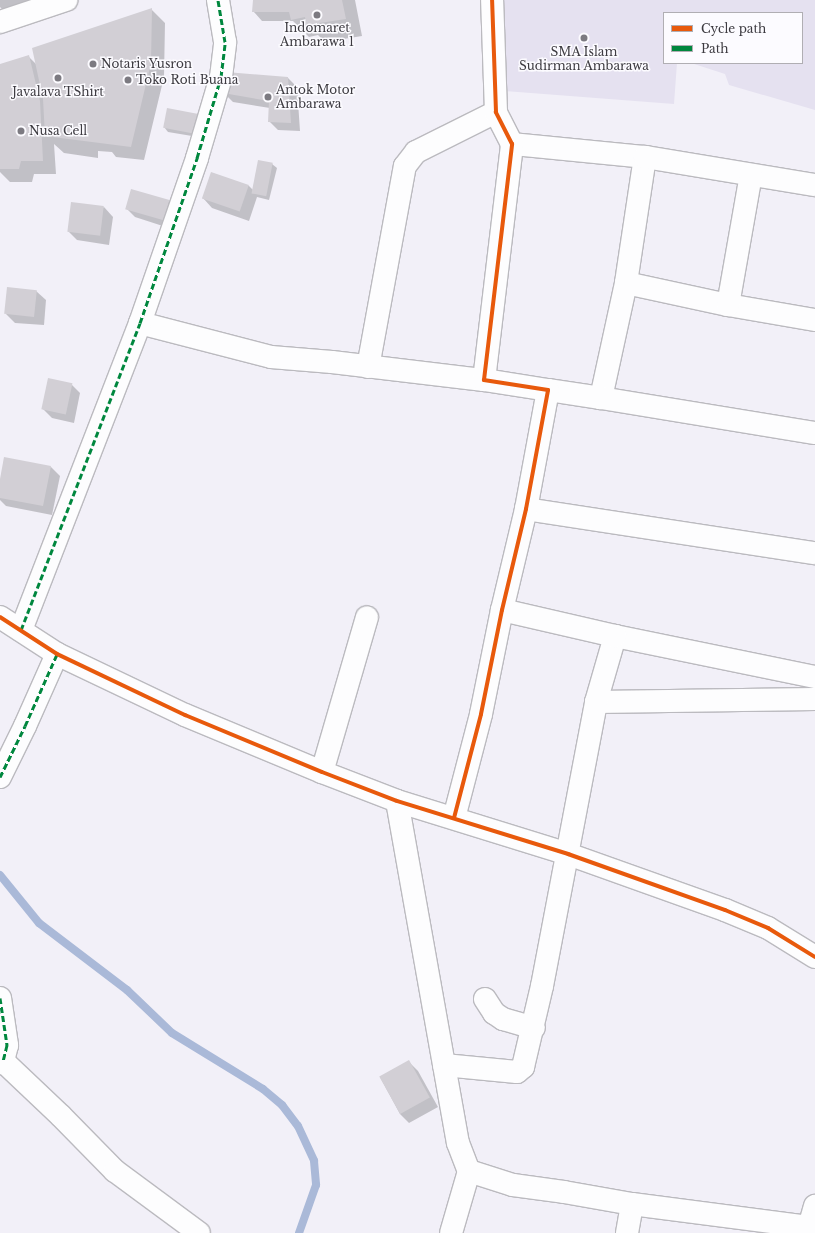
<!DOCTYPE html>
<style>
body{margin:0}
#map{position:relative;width:815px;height:1233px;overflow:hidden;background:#f2f0f8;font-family:"Libre Baskerville",serif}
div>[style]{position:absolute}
.built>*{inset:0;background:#e5e1f0}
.shadow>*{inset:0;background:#0003}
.stream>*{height:8px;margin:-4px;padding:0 4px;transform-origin:4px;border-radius:4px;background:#aab9d8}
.building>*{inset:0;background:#d2cfd5;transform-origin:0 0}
.roads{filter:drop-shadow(1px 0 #bbbabf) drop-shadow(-1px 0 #bbbabf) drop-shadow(0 1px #bbbabf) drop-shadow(0 -1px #bbbabf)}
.minor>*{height:22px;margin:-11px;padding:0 11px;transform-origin:11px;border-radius:11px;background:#fdfdfe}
.tertiary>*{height:22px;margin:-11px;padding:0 11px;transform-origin:11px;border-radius:11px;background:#fdfdfe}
.primary>*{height:22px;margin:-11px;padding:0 11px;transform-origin:11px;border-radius:11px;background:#fdfdfe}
.quiet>*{height:3px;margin-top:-1.5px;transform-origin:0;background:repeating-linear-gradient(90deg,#00873e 0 6px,transparent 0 9px)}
.cycleway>*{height:4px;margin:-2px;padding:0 2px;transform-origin:2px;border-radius:2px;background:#e8590c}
.dots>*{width:11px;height:11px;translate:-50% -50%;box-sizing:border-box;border:2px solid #fcfbff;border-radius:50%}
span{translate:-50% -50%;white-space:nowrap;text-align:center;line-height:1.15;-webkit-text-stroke:3px #fcfbff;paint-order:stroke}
.poi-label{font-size:12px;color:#3d3b41}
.left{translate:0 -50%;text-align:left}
.legend{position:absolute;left:663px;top:12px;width:140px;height:52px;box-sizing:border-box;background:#fcfbff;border:1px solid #b0aeb3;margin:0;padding:5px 7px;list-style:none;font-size:12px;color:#3d3b41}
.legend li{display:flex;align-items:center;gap:8px;height:20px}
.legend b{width:20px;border:1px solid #b0aeb3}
</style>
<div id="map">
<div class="built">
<div style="clip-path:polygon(504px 0,815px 0,815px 110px,729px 85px,725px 74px,691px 63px,802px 63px,802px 13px,664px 13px,664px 63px,677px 63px,674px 104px,505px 91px)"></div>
</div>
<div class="shadow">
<div style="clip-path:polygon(0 0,39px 0,4px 11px,0 7px)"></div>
<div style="clip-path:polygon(254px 0,355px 0,362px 36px,325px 42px,318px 35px,309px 37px,293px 21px,262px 21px,253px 11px)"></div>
<div style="clip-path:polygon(151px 9px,165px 23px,164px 77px,144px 160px,116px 157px,112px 152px,98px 151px,98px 158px,64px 153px,54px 144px,56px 174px,34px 174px,32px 182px,10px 182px,0 172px,0 65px,28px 56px,37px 65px)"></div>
<div style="clip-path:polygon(288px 78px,297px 87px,300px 131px,278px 130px,269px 121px,270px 108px,233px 102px,224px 93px)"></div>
<div style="clip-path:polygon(198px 114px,202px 119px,198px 137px,168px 132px,164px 127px)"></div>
<div style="clip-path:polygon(272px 164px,277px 168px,269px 200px,257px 197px,249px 221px,212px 208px,203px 198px,212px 173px,249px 186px,253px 190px)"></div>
<div style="clip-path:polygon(168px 201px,177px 210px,172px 229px,135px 217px,126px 208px)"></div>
<div style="clip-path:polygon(104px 207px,113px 217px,109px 245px,77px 240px,68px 231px)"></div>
<div style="clip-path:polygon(36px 291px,46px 300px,44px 325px,15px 323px,6px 314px)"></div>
<div style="clip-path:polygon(71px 384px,80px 393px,74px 423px,52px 418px,43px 409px)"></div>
<div style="clip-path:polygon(51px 467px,60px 476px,52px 515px,6px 506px,0 500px,0 484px)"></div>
<div style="clip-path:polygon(409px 1062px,418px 1071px,438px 1107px,409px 1123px,400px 1114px,380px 1077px)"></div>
</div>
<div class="stream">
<div style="left:0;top:875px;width:62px;rotate:50.9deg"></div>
<div style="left:39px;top:923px;width:111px;rotate:37.3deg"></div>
<div style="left:127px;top:990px;width:62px;rotate:43.7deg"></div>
<div style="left:172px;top:1033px;width:107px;rotate:31.6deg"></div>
<div style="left:263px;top:1089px;width:25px;rotate:40deg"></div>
<div style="left:282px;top:1105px;width:26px;rotate:53deg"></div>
<div style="left:298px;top:1126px;width:38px;rotate:65deg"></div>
<div style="left:314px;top:1161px;width:24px;rotate:85deg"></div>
<div style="left:316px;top:1185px;width:51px;rotate:109.5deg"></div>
</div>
<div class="building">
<div style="clip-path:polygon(253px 0,342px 0,346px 19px,306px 25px,305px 17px,291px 20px,289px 12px,252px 12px)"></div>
<div style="clip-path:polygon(152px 8px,151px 63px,131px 147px,45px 136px,43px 99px,32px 48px)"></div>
<div style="clip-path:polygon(29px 55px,40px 101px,43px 161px,21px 161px,19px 169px,0 169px,0 64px)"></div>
<div style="clip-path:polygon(226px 72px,288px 77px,291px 123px,268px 122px,269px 101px,223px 93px)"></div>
<div style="left:167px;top:108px;width:32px;height:20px;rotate:11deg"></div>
<div style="left:258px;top:160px;width:15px;height:34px;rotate:11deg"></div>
<div style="left:211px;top:172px;width:40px;height:28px;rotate:19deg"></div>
<div style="left:131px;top:189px;width:40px;height:21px;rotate:16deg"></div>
<div style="left:71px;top:202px;width:33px;height:30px;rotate:7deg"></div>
<div style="left:7px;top:287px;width:30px;height:27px;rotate:6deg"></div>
<div style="left:48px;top:378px;width:25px;height:32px;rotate:12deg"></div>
<div style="clip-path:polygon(4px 457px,51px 466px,43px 506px,0 498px,0 479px)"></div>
<div style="left:409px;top:1060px;width:43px;height:34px;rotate:61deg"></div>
</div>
<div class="roads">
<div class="minor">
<div style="left:512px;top:144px;width:134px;rotate:5.6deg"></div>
<div style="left:645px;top:157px;width:127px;rotate:98.6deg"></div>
<div style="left:626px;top:283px;width:118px;rotate:102.3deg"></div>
<div style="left:601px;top:398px;width:54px;rotate:-171.4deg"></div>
<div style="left:645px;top:157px;width:172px;rotate:9.4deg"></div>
<div style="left:626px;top:283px;width:104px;rotate:12.2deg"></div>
<div style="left:728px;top:305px;width:88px;rotate:9.8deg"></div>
<div style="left:728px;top:305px;width:132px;rotate:-80deg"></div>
<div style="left:140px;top:323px;width:135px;rotate:14.5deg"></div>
<div style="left:271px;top:357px;width:61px;rotate:4.7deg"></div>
<div style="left:332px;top:362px;width:153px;rotate:6.8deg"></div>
<div style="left:368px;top:367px;width:204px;rotate:-79.6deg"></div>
<div style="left:405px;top:166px;width:18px;rotate:-52deg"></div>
<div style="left:416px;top:152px;width:89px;rotate:-26.6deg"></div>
<div style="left:601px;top:398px;width:217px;rotate:9.3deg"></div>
<div style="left:526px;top:509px;width:292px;rotate:8.7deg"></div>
<div style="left:21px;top:630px;width:329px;rotate:-68.8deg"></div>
<div style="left:140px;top:323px;width:175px;rotate:-70.9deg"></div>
<div style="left:197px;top:158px;width:84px;rotate:-73.5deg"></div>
<div style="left:221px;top:77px;width:35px;rotate:-83deg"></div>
<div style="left:225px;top:42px;width:43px;rotate:-99.5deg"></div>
<div style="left:615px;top:636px;width:204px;rotate:11.6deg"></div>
<div style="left:596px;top:702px;width:219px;rotate:-0.8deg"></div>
<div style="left:322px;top:772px;width:161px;rotate:-73.8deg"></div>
<div style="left:0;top:777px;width:57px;rotate:-63.9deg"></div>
<div style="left:25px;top:726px;width:79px;rotate:-66deg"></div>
<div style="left:397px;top:801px;width:347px;rotate:79.9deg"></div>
<div style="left:458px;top:1143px;width:30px;rotate:69deg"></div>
<div style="left:469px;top:1171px;width:46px;rotate:17.7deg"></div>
<div style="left:513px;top:1185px;width:51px;rotate:7.8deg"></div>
<div style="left:564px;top:1192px;width:69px;rotate:10deg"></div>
<div style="left:632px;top:1204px;width:178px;rotate:7.4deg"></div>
<div style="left:809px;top:1227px;width:22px;rotate:-74deg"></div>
<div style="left:454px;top:818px;width:107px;rotate:-75.4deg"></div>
<div style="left:481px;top:714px;width:106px;rotate:-78.6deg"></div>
<div style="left:502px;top:610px;width:104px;rotate:-76.6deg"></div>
<div style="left:526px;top:509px;width:121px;rotate:-79.5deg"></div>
<div style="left:548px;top:390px;width:65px;rotate:-171.1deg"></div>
<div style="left:484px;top:380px;width:238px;rotate:-83.2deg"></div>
<div style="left:512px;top:144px;width:36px;rotate:-117deg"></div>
<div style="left:496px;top:112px;width:112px;rotate:-92deg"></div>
<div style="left:0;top:998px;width:48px;rotate:81.5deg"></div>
<div style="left:7px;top:1045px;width:16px;rotate:104deg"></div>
<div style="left:3px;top:1061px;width:4px;rotate:146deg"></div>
<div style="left:485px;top:999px;width:17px;rotate:57deg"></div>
<div style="left:494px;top:1013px;width:11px;rotate:34deg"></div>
<div style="left:503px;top:1019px;width:32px;rotate:16deg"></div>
<div style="left:3px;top:1061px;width:80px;rotate:43.5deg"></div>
<div style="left:61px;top:1116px;width:77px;rotate:45.5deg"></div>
<div style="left:115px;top:1171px;width:104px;rotate:36.4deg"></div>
<div style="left:444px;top:1065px;width:73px;rotate:5.5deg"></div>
<div style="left:517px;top:1072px;width:8px;rotate:-40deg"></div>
<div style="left:523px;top:1067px;width:83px;rotate:-76.8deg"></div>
<div style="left:542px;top:986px;width:289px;rotate:-79.2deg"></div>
<div style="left:596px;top:702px;width:69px;rotate:-73.9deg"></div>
<div style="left:615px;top:636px;width:116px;rotate:-167deg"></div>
<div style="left:451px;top:1233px;width:65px;rotate:-73.8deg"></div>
<div style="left:627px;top:1233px;width:29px;rotate:-80deg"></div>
</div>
<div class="tertiary">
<div style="left:0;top:617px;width:68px;rotate:33deg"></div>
<div style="left:57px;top:654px;width:142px;rotate:25.5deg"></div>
<div style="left:185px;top:715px;width:148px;rotate:22.6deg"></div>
<div style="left:322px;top:772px;width:80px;rotate:21.1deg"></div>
<div style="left:397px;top:801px;width:179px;rotate:17.2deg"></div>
<div style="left:568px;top:854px;width:167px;rotate:19.6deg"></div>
<div style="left:725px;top:910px;width:47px;rotate:22.7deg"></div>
<div style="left:768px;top:928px;width:55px;rotate:31.7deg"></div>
</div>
<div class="primary">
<div style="left:0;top:22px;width:70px;rotate:-18.4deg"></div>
</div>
</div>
<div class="quiet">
<div style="left:21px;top:630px;width:329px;rotate:-68.8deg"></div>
<div style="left:140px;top:323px;width:175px;rotate:-70.9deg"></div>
<div style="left:197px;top:158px;width:84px;rotate:-73.5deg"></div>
<div style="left:221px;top:77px;width:35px;rotate:-83deg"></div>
<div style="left:225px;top:42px;width:43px;rotate:-99.5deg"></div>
<div style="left:0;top:777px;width:57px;rotate:-63.9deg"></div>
<div style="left:25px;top:726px;width:79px;rotate:-66deg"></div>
<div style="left:0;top:998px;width:48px;rotate:81.5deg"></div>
<div style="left:7px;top:1045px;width:16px;rotate:104deg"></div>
</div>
<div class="cycleway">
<div style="left:0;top:617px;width:68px;rotate:33deg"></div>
<div style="left:57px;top:654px;width:142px;rotate:25.5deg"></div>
<div style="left:185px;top:715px;width:148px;rotate:22.6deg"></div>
<div style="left:322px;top:772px;width:80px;rotate:21.1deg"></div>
<div style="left:397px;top:801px;width:179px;rotate:17.2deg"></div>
<div style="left:568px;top:854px;width:167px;rotate:19.6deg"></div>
<div style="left:725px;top:910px;width:47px;rotate:22.7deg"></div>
<div style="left:768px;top:928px;width:55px;rotate:31.7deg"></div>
<div style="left:454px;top:818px;width:107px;rotate:-75.4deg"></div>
<div style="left:481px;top:714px;width:106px;rotate:-78.6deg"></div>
<div style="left:502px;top:610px;width:104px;rotate:-76.6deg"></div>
<div style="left:526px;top:509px;width:121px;rotate:-79.5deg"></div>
<div style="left:548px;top:390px;width:65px;rotate:-171.1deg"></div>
<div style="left:484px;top:380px;width:238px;rotate:-83.2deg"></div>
<div style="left:512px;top:144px;width:36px;rotate:-117deg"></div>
<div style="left:496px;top:112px;width:112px;rotate:-92deg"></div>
</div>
<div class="dots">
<div style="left:317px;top:15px;background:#7c7a81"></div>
<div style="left:584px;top:38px;background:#7c7a81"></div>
<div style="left:93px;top:64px;background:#7c7a81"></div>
<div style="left:58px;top:78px;background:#7c7a81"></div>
<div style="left:128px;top:80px;background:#7c7a81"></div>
<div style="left:268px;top:97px;background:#7c7a81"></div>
<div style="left:21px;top:131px;background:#7c7a81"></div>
</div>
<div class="poi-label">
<span style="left:317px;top:35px">Indomaret<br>Ambarawa 1</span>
<span style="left:584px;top:59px">SMA Islam<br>Sudirman Ambarawa</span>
<span class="left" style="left:101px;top:64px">Notaris Yusron</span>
<span class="left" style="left:136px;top:80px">Toko Roti Buana</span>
<span class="left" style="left:276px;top:97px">Antok Motor<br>Ambarawa</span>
<span style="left:58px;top:92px">Javalava TShirt</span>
<span class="left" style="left:29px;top:131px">Nusa Cell</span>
</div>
<ul class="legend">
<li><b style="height:5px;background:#e8590c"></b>Cycle path</li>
<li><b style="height:5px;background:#00873e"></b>Path</li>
</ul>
</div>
